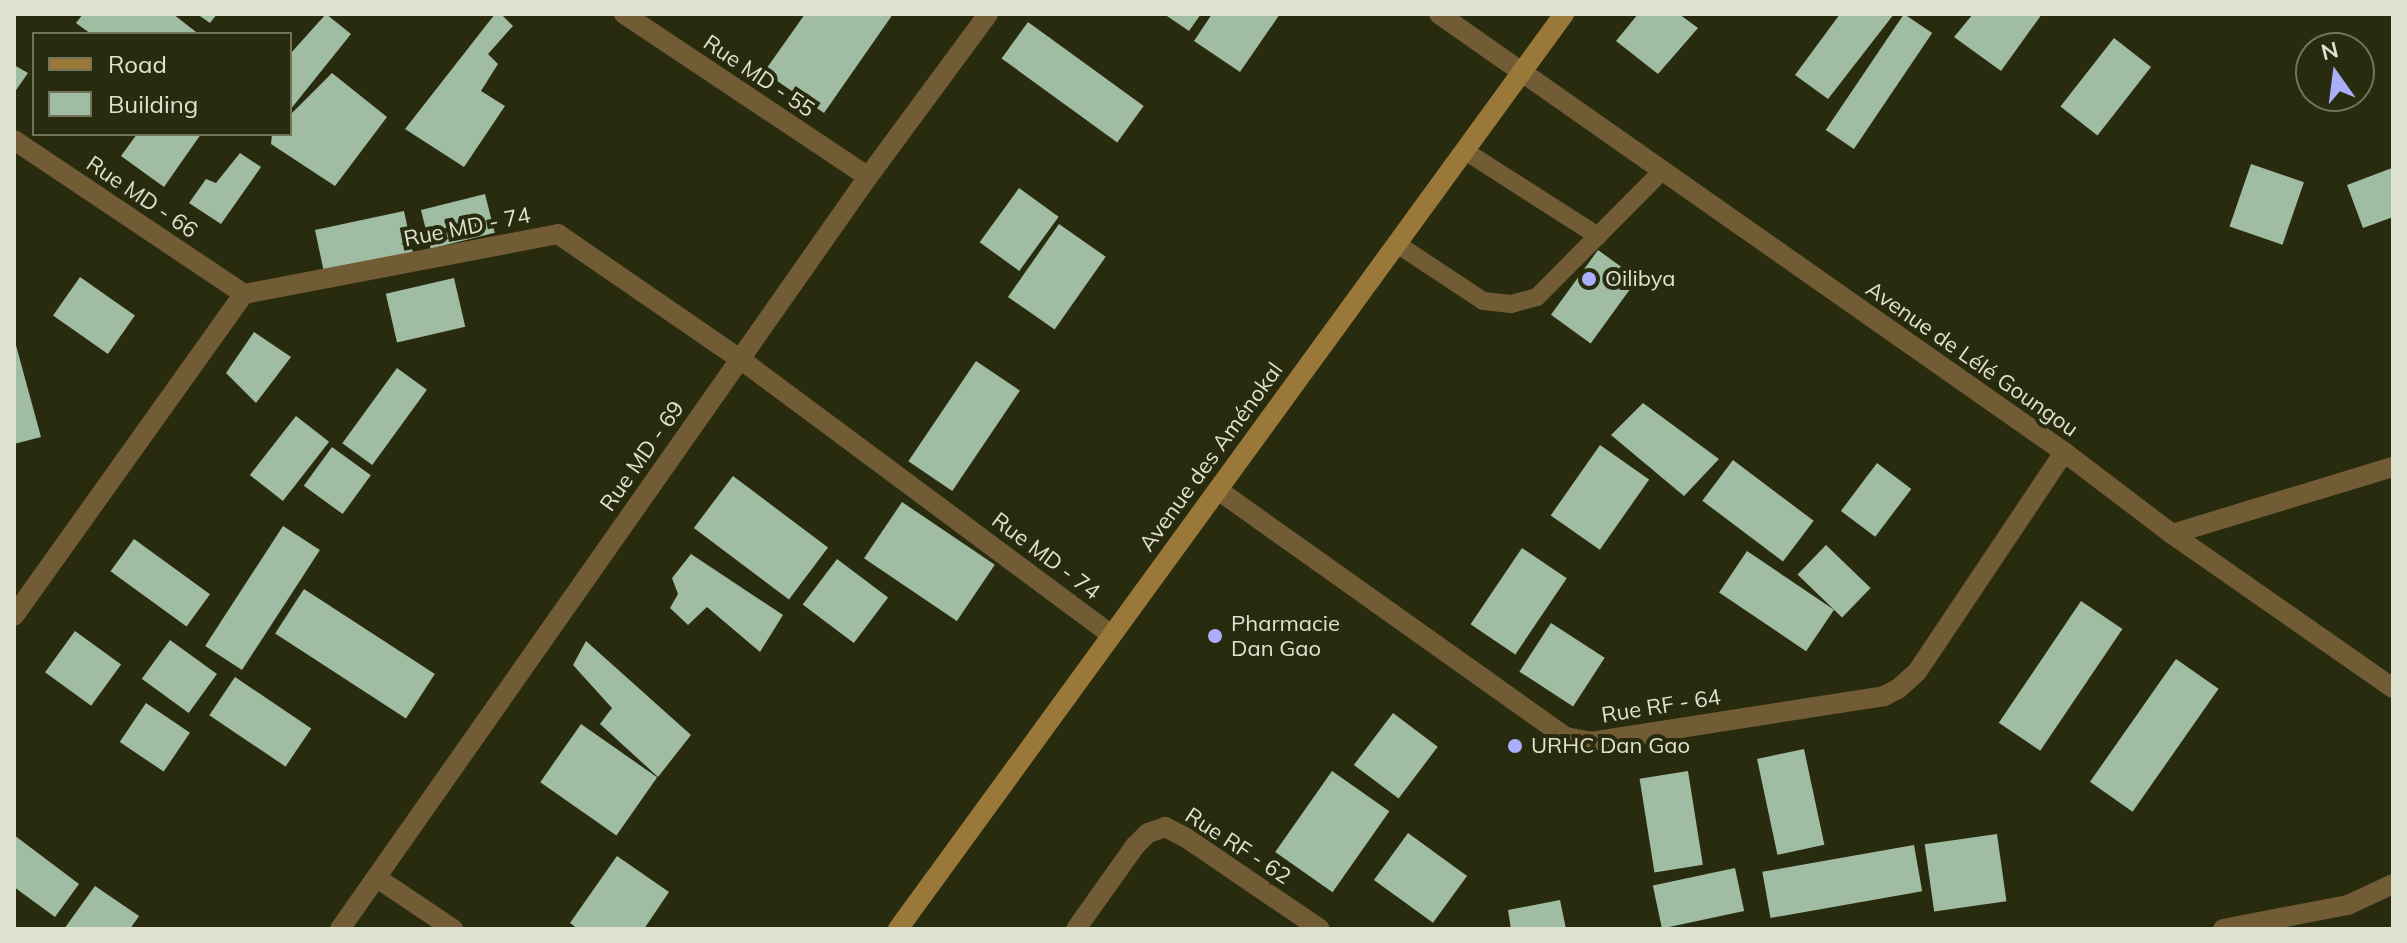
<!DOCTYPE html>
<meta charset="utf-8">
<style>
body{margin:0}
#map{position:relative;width:2407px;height:943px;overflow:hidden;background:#282b0d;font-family:Mulish,sans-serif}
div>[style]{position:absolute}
.building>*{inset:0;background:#a0bda3;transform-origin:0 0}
.service>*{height:18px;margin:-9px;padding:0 9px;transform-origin:9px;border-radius:9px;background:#715c36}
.minor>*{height:20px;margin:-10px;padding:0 10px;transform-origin:10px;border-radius:10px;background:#715c36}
.tertiary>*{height:20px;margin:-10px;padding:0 10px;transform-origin:10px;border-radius:10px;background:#715c36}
.secondary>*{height:20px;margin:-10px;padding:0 10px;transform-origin:10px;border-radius:10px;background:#9a7839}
.dots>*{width:22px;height:22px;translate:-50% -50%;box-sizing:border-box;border:4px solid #282b0d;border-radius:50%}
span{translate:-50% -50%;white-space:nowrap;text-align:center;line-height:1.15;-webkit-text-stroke:8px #282b0d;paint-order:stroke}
.street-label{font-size:22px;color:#dfe2d1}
.poi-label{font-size:22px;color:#dfe2d1}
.left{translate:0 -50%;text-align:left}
.frame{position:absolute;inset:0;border:16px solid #dfe2d1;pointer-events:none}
.legend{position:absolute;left:32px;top:32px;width:260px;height:104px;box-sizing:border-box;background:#282b0d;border:2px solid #71745b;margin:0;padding:10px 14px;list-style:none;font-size:24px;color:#dfe2d1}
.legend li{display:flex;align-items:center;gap:16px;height:40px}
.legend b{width:40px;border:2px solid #71745b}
.north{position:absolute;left:2295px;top:32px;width:80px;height:80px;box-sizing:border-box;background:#282b0d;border:2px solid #71745b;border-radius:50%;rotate:346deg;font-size:22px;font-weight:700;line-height:32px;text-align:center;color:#dfe2d1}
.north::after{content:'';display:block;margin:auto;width:28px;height:36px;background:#abaffb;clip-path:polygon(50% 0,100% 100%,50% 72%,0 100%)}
</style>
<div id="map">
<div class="building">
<div style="clip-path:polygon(83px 14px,173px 14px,196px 32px,91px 34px,76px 23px)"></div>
<div style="clip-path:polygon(197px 14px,217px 14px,210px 23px)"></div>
<div style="clip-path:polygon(326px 14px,351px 34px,290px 110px,290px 54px)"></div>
<div style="clip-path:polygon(495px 14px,501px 14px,513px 26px,488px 54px,498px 64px,481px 91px,505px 106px,464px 167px,405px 129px)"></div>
<div style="clip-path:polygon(805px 14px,893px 14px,824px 113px,764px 72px)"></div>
<div style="clip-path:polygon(1164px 14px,1201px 14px,1189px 31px)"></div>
<div style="clip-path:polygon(1212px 14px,1280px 14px,1240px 72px,1194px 41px)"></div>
<div style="clip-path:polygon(1638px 14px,1679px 14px,1698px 28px,1658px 74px,1616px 41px)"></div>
<div style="clip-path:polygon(1840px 14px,1894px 14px,1828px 99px,1795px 75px)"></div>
<div style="left:1904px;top:14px;width:34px;height:140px;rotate:34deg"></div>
<div style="clip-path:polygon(1973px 14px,2042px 14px,2001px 71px,1954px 37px)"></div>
<div style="left:1028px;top:22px;width:143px;height:45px;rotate:36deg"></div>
<div style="left:2114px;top:38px;width:47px;height:87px;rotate:38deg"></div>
<div style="clip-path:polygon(14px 65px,28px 73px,14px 93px)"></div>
<div style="clip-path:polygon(332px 73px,387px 117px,335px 186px,271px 144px,272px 134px,290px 134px,290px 115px)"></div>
<div style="clip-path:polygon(137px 134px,201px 134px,164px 187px,121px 156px)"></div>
<div style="clip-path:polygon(240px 153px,261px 167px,221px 224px,189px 203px,206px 179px,216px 183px)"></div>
<div style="left:2251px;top:164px;width:56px;height:66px;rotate:19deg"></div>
<div style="clip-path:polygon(2392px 168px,2393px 217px,2363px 228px,2347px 185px)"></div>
<div style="left:1019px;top:188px;width:49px;height:67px;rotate:36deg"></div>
<div style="left:485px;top:194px;width:40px;height:66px;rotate:76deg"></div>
<div style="left:404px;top:211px;width:43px;height:91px;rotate:78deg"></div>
<div style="left:1059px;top:224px;width:57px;height:89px;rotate:35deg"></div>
<div style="left:1598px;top:250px;width:49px;height:80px;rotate:36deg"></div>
<div style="left:80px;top:277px;width:67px;height:47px;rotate:35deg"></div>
<div style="left:454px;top:278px;width:50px;height:70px;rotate:77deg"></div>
<div style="clip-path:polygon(254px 332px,291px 357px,256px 403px,226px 373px)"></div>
<div style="clip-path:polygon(14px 338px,41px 437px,14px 444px)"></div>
<div style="left:976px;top:361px;width:53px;height:121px;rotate:34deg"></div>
<div style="left:397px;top:368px;width:37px;height:93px;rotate:36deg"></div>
<div style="clip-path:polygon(1643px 403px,1719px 459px,1684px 496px,1611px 435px)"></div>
<div style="left:296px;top:416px;width:42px;height:75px;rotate:38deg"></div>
<div style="left:1600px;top:445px;width:60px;height:86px;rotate:35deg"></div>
<div style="left:332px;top:447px;width:48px;height:48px;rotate:36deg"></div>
<div style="left:1733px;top:460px;width:101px;height:51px;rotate:37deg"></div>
<div style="left:1877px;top:463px;width:43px;height:60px;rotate:37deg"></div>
<div style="left:733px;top:476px;width:119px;height:65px;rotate:37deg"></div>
<div style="left:902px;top:502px;width:112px;height:68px;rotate:34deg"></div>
<div style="left:283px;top:526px;width:44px;height:143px;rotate:33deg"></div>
<div style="left:134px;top:539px;width:94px;height:40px;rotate:36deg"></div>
<div style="left:1826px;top:545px;width:62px;height:41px;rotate:44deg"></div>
<div style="left:1522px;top:548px;width:54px;height:92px;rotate:34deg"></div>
<div style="left:1747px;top:551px;width:105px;height:50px;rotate:34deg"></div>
<div style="clip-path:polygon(691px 554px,783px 615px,760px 652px,707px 607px,688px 625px,670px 608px,678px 594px,672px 578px)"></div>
<div style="left:837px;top:559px;width:64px;height:57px;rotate:37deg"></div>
<div style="left:304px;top:589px;width:156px;height:53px;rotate:33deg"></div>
<div style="left:2081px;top:601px;width:50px;height:147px;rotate:34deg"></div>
<div style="left:1551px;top:623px;width:64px;height:58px;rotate:33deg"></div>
<div style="left:75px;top:631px;width:57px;height:51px;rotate:36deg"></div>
<div style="left:170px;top:640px;width:58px;height:48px;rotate:36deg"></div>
<div style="clip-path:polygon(586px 641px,691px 735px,658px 777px,600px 724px,612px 708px,573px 665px)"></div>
<div style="left:2176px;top:659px;width:52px;height:150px;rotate:35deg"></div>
<div style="left:235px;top:677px;width:92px;height:46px;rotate:34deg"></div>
<div style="left:146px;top:703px;width:53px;height:47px;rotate:34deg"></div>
<div style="left:1393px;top:713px;width:56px;height:65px;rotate:37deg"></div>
<div style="left:581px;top:724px;width:93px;height:71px;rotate:35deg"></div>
<div style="left:1804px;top:749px;width:98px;height:48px;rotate:78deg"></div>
<div style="left:1332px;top:771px;width:70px;height:99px;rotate:35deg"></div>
<div style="left:1688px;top:771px;width:95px;height:49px;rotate:81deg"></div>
<div style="left:1408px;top:833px;width:73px;height:58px;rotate:36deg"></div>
<div style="left:1997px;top:834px;width:68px;height:73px;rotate:82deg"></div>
<div style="clip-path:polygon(14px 835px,79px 884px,55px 917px,14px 887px)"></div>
<div style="left:1914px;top:845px;width:47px;height:154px;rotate:80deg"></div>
<div style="clip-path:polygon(617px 856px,669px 892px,644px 929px,578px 929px,570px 923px)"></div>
<div style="left:1735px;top:868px;width:44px;height:84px;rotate:78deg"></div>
<div style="clip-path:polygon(95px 886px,139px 916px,130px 929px,64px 929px)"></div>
<div style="clip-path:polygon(1560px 900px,1566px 929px,1511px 929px,1508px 910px)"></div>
</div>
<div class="service">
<div style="left:1465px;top:151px;width:158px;rotate:32.6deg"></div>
<div style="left:1397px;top:244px;width:103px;rotate:33.5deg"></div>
<div style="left:1483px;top:301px;width:28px;rotate:6deg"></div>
<div style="left:1511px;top:304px;width:27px;rotate:-15deg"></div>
<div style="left:1537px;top:297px;width:177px;rotate:-45.2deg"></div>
</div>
<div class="minor">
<div style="left:624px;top:14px;width:293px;rotate:33.7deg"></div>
<div style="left:14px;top:140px;width:277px;rotate:33.8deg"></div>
<div style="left:1218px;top:490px;width:427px;rotate:35.4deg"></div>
<div style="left:1566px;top:737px;width:25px;rotate:11deg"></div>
<div style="left:1591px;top:742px;width:297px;rotate:-8.9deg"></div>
<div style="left:1884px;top:696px;width:16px;rotate:-27deg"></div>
<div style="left:1898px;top:689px;width:25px;rotate:-42deg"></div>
<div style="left:1917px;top:672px;width:265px;rotate:-56.2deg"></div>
<div style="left:2172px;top:534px;width:231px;rotate:-16.9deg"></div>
<div style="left:14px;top:616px;width:396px;rotate:-54.5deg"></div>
<div style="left:244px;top:294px;width:320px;rotate:-10.8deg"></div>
<div style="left:558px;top:234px;width:221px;rotate:34.5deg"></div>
<div style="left:740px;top:359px;width:462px;rotate:36.6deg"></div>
<div style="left:377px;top:878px;width:92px;rotate:33.9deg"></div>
<div style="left:340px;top:929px;width:919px;rotate:-54.93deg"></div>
<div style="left:868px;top:177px;width:202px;rotate:-53.6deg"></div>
<div style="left:1076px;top:929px;width:102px;rotate:-54.6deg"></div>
<div style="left:1135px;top:846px;width:18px;rotate:-45deg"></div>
<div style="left:1148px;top:833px;width:18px;rotate:-19deg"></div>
<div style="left:1165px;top:827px;width:22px;rotate:27deg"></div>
<div style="left:1185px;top:837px;width:163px;rotate:34.3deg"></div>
<div style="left:2223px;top:929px;width:127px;rotate:-10.9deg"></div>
<div style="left:2348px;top:905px;width:50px;rotate:-25deg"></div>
</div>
<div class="tertiary">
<div style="left:1439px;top:14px;width:763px;rotate:35.02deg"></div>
<div style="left:2064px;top:452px;width:136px;rotate:37.2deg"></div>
<div style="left:2172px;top:534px;width:269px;rotate:34.9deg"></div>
</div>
<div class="secondary">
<div style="left:898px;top:929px;width:1132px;rotate:-53.95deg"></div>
</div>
<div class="dots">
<div style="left:1589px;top:279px;background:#abaffb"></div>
<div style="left:1215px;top:636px;background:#abaffb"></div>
<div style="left:1515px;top:746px;background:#abaffb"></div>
</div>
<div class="street-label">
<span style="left:759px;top:76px;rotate:34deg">Rue MD - 55</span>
<span style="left:142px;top:197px;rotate:34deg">Rue MD - 66</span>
<span style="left:467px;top:227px;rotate:-11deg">Rue MD - 74</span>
<span style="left:1972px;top:359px;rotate:35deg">Avenue de Lélé Goungou</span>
<span style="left:642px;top:456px;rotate:-55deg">Rue MD - 69</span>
<span style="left:1211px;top:457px;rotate:-54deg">Avenue des Aménokal</span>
<span style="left:1046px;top:556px;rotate:37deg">Rue MD - 74</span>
<span style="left:1661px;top:706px;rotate:-9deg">Rue RF - 64</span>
<span style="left:1238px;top:846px;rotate:33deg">Rue RF - 62</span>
</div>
<div class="poi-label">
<span class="left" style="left:1605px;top:279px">Oilibya</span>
<span class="left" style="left:1231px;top:636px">Pharmacie<br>Dan Gao</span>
<span class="left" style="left:1531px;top:746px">URHC Dan Gao</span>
</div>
<div class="frame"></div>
<ul class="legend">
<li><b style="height:10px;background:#9a7839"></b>Road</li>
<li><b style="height:22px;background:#a0bda3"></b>Building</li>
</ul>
<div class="north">N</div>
</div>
